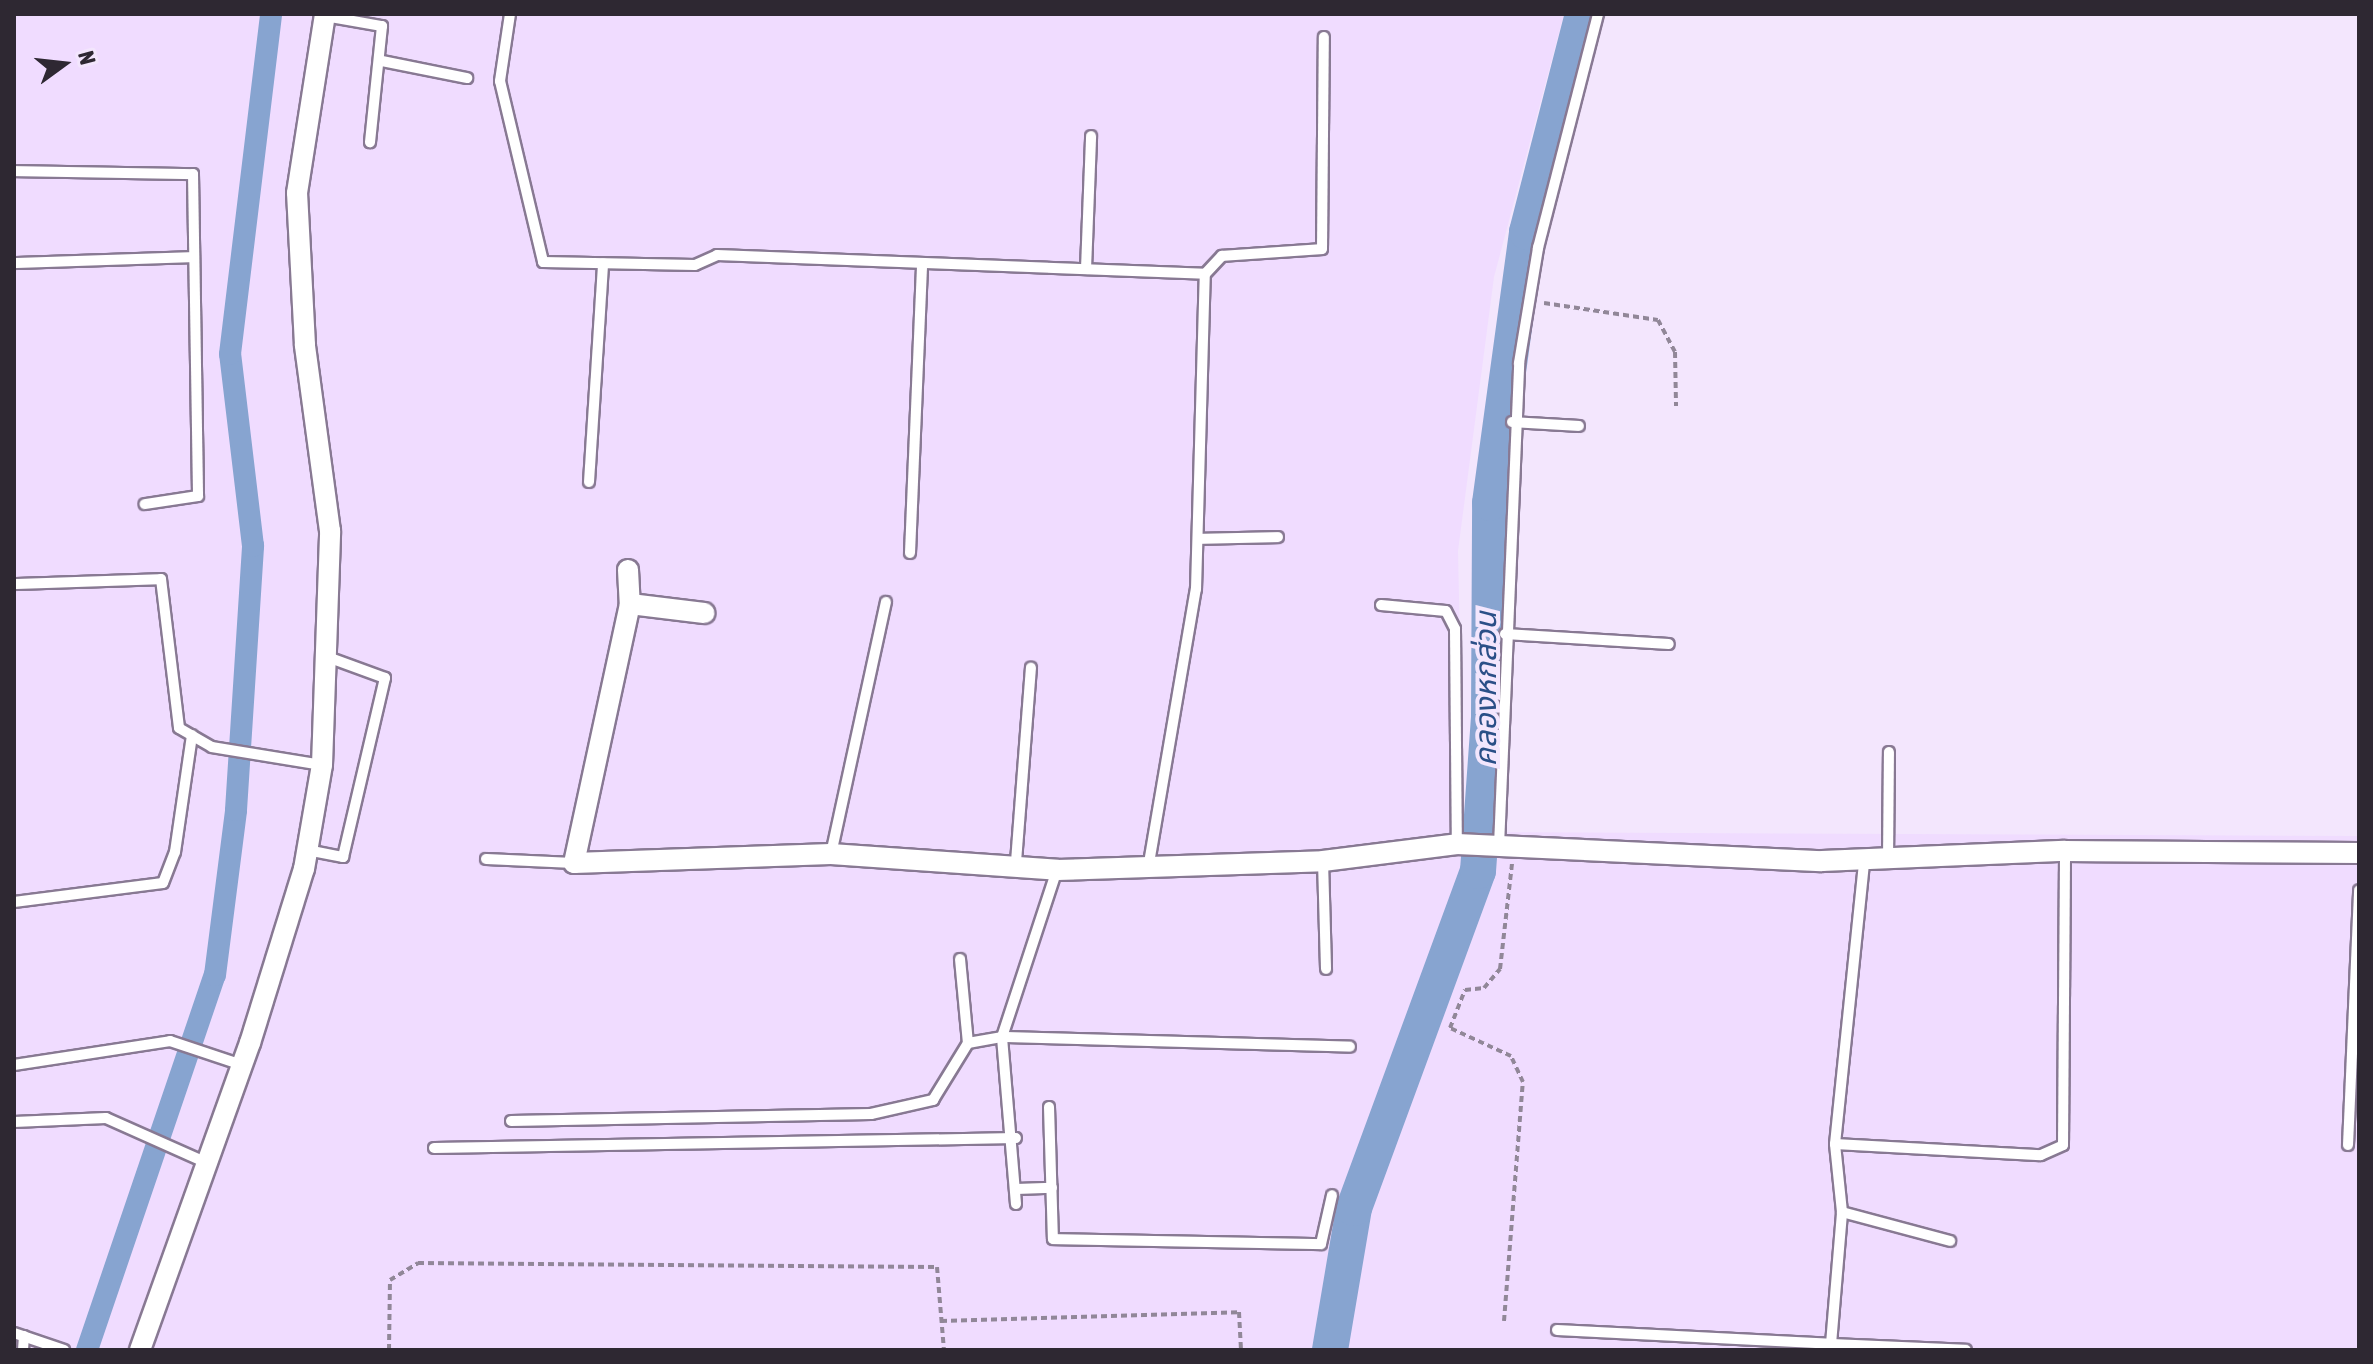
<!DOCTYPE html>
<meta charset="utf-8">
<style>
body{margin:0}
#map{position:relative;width:2373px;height:1364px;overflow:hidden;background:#f3e6fd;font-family:"Asap Condensed","Noto Sans Thai",sans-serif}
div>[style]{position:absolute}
.built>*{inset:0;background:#f0dcff}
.canal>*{height:22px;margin:-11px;padding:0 11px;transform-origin:11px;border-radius:11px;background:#87a4d0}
.river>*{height:36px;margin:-18px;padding:0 18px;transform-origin:18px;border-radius:18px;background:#87a4d0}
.path>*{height:4px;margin-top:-2px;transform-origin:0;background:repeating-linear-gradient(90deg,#918798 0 6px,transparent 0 10px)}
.roads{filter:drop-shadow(2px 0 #887993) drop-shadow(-2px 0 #887993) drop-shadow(0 2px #887993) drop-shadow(0 -2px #887993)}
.lane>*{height:10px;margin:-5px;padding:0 5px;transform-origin:5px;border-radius:5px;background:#fff}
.street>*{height:20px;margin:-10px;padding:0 10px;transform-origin:10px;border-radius:10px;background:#fff}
span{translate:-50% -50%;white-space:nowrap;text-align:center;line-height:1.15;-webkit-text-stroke:8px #f3e6fd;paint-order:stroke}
.water-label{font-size:30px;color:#2a4f87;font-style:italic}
.frame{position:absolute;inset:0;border:16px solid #2e2832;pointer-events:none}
.north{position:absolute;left:24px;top:24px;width:80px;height:80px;-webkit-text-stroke:6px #f3e6fd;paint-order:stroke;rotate:75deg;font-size:22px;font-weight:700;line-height:32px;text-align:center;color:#2e2832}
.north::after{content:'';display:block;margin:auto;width:28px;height:36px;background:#2e2832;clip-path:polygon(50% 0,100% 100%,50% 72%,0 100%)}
</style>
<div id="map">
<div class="built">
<div style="clip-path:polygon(14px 14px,1564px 14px,1494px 277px,1458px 551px,1464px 832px,2359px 836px,2359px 1350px,14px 1350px)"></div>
</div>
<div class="canal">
<div style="left:87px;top:1350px;width:396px;rotate:-71.2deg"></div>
<div style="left:215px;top:975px;width:166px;rotate:-82.7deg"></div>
<div style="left:236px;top:810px;width:265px;rotate:-86.3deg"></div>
<div style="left:253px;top:546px;width:193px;rotate:-96.8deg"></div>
<div style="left:230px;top:354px;width:342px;rotate:-83.1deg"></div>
</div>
<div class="river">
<div style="left:1330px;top:1350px;width:144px;rotate:-80.4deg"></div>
<div style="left:1354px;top:1208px;width:359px;rotate:-69.8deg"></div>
<div style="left:1478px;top:871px;width:155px;rotate:-85.9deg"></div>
<div style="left:1489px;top:716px;width:213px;rotate:-89.7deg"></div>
<div style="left:1490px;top:503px;width:274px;rotate:-82.2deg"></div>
<div style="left:1527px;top:232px;width:225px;rotate:-75.6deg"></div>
</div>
<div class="path">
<div style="left:1544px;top:303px;width:115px;rotate:8.5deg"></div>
<div style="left:1658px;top:320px;width:36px;rotate:62deg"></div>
<div style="left:1675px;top:352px;width:54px;rotate:88.9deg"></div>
<div style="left:941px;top:1321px;width:298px;rotate:-1.7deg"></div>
<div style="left:1239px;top:1312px;width:38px;rotate:87deg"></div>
<div style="left:1504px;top:1321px;width:240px;rotate:-85.5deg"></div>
<div style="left:1523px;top:1082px;width:29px;rotate:-115deg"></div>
<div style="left:1511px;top:1056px;width:67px;rotate:-155.3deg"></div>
<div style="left:1450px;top:1028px;width:41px;rotate:-68.5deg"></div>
<div style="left:1465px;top:990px;width:19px;rotate:-6deg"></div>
<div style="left:1484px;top:988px;width:25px;rotate:-50deg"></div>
<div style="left:1500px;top:969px;width:106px;rotate:-83.5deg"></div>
<div style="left:389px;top:1350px;width:70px;rotate:-89.2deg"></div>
<div style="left:390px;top:1280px;width:33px;rotate:-31deg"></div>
<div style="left:418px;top:1263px;width:519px;rotate:0.44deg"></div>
<div style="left:937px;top:1267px;width:83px;rotate:85.2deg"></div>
</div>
<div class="roads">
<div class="lane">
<div style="left:510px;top:14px;width:68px;rotate:98.5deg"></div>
<div style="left:500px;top:81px;width:186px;rotate:76.6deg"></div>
<div style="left:543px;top:262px;width:152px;rotate:1.1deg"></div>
<div style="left:695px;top:265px;width:24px;rotate:-24deg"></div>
<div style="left:717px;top:255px;width:488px;rotate:2.2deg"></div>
<div style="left:325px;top:16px;width:58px;rotate:10deg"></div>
<div style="left:382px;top:26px;width:117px;rotate:95.9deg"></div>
<div style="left:382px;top:61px;width:87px;rotate:11.3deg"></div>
<div style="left:14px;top:171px;width:179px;rotate:1deg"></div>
<div style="left:193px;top:174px;width:322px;rotate:89.1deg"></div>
<div style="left:198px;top:496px;width:54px;rotate:171.4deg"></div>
<div style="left:14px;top:263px;width:177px;rotate:-1.9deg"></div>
<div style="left:1086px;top:269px;width:133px;rotate:-87.8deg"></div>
<div style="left:1512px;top:422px;width:67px;rotate:3.4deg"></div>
<div style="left:589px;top:482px;width:219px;rotate:-86.3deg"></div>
<div style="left:1198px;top:539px;width:80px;rotate:-1.4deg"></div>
<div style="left:910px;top:553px;width:289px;rotate:-87.6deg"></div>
<div style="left:14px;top:584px;width:147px;rotate:-1.9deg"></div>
<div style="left:161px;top:579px;width:150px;rotate:83.1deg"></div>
<div style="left:179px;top:728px;width:38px;rotate:30deg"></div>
<div style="left:212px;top:747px;width:111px;rotate:9.3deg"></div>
<div style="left:1381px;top:605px;width:65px;rotate:5.3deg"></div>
<div style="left:1446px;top:611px;width:20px;rotate:63deg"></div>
<div style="left:1455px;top:629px;width:215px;rotate:89.5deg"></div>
<div style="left:1505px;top:634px;width:164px;rotate:3.5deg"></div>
<div style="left:1499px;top:846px;width:483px;rotate:-87.6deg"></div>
<div style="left:1519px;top:363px;width:117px;rotate:-80.6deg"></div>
<div style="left:1538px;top:248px;width:242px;rotate:-75.6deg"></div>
<div style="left:307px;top:850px;width:37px;rotate:11deg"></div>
<div style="left:343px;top:857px;width:184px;rotate:-76.8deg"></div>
<div style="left:385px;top:678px;width:59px;rotate:-160deg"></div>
<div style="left:831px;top:854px;width:258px;rotate:-77.7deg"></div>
<div style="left:486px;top:859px;width:88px;rotate:2.6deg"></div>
<div style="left:1323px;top:861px;width:108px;rotate:88.4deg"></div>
<div style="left:1888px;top:861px;width:109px;rotate:-89.5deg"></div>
<div style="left:1016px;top:862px;width:195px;rotate:-85.6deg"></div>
<div style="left:1149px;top:863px;width:278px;rotate:-80.3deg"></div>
<div style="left:1196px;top:589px;width:315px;rotate:-88.4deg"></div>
<div style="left:1205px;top:274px;width:25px;rotate:-47deg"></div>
<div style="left:1222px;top:256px;width:100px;rotate:-4deg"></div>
<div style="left:1322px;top:249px;width:212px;rotate:-89.5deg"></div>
<div style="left:14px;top:902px;width:150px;rotate:-7.3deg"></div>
<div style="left:163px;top:883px;width:33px;rotate:-69deg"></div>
<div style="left:175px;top:852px;width:118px;rotate:-81.7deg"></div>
<div style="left:960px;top:959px;width:84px;rotate:84.6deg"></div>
<div style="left:14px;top:1065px;width:158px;rotate:-8.7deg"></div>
<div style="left:170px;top:1041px;width:76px;rotate:18.4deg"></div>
<div style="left:1049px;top:1107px;width:132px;rotate:88.3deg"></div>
<div style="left:1053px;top:1239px;width:268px;rotate:1.1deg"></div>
<div style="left:1321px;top:1244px;width:50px;rotate:-77.3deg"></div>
<div style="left:511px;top:1121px;width:360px;rotate:-1.1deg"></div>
<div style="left:871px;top:1114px;width:64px;rotate:-12.7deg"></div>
<div style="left:933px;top:1100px;width:67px;rotate:-58.4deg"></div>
<div style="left:968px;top:1043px;width:35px;rotate:-10deg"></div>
<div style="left:1002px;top:1037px;width:348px;rotate:1.6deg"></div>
<div style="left:14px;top:1122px;width:92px;rotate:-2.5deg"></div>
<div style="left:106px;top:1118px;width:111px;rotate:24deg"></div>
<div style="left:1835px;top:1144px;width:206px;rotate:3.1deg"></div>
<div style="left:2041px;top:1155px;width:24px;rotate:-24deg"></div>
<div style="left:2063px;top:1145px;width:294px;rotate:-89.6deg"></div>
<div style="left:2348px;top:1145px;width:255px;rotate:-87.5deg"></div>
<div style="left:434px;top:1148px;width:582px;rotate:-0.98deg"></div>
<div style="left:1016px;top:1189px;width:36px;rotate:-2deg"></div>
<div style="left:1016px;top:1204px;width:168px;rotate:-94.8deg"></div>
<div style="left:1002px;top:1037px;width:176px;rotate:-71.8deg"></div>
<div style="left:1842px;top:1212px;width:112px;rotate:15deg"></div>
<div style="left:1557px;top:1330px;width:274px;rotate:2.9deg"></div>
<div style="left:1831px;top:1344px;width:132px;rotate:-85.2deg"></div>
<div style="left:1842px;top:1212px;width:68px;rotate:-95.9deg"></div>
<div style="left:1835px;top:1144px;width:284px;rotate:-84.1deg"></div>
<div style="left:14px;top:1333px;width:53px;rotate:18.8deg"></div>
<div style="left:1831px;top:1344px;width:135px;rotate:2.5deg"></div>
<div style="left:23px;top:1350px;width:14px;rotate:-86deg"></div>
</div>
<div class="street">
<div style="left:628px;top:570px;width:34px;rotate:87deg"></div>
<div style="left:630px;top:604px;width:265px;rotate:102.2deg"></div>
<div style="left:574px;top:863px;width:257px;rotate:-2deg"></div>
<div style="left:831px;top:854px;width:227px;rotate:4deg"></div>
<div style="left:1057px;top:870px;width:266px;rotate:-1.9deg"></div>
<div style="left:1323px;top:861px;width:135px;rotate:-7.2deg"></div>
<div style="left:1457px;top:844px;width:365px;rotate:2.7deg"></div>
<div style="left:1822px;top:861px;width:243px;rotate:-2.4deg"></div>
<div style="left:2065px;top:851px;width:294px;rotate:0.4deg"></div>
<div style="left:630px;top:604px;width:75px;rotate:6.9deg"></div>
<div style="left:140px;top:1350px;width:326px;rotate:-70.3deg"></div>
<div style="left:250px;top:1043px;width:182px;rotate:-72.8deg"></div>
<div style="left:304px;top:869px;width:106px;rotate:-80.2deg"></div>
<div style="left:322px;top:765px;width:234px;rotate:-88deg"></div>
<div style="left:330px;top:531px;width:188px;rotate:-97.7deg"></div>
<div style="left:305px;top:345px;width:152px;rotate:-93deg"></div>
<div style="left:297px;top:193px;width:181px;rotate:-81.1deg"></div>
</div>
</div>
<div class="water-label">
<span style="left:1485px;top:689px;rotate:-90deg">คลองหกส่วน</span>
</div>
<div class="frame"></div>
<div class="north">N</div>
</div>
